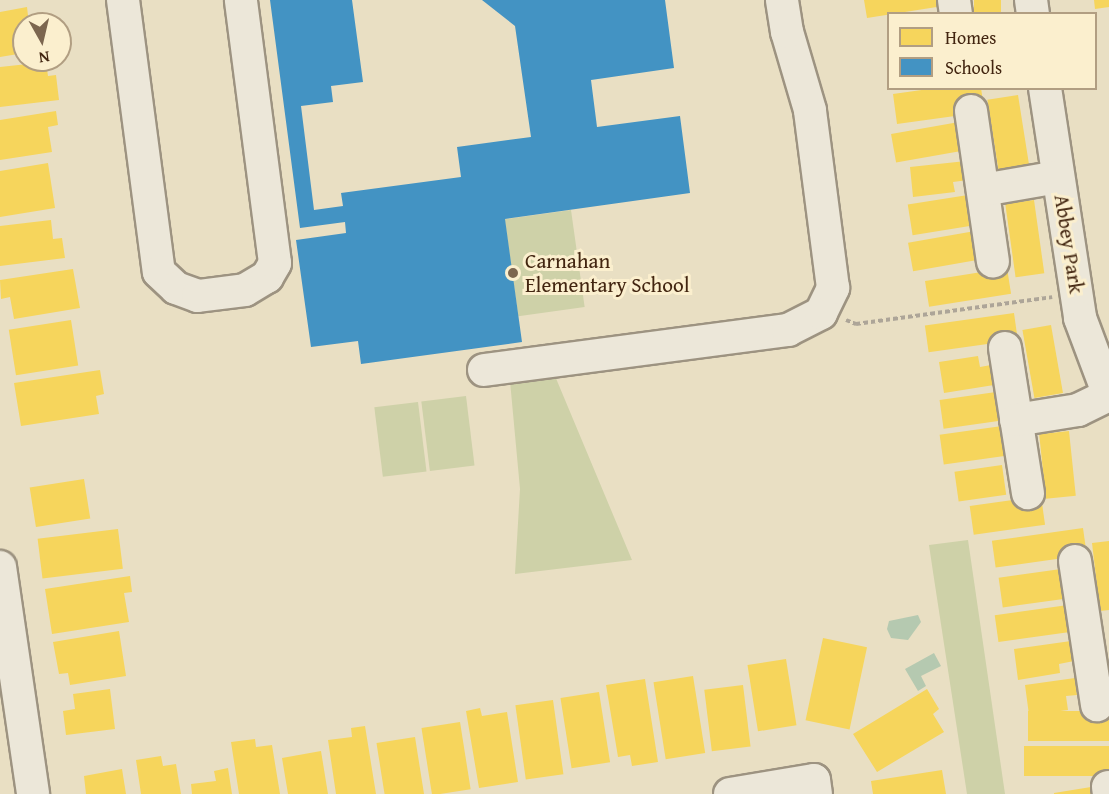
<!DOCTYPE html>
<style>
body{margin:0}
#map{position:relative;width:1109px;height:794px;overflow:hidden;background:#e9dfc3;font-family:"Gentium Book Plus",serif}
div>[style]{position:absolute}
.green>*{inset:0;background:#ced1a8;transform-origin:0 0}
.water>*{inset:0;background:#b5c9b0}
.homes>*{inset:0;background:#f6d55c;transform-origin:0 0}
.schools>*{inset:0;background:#4393c3}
.path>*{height:4px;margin-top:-2px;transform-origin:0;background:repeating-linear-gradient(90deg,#ada598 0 4.5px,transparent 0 7.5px)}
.roads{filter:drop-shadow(2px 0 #9d9381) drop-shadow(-2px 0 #9d9381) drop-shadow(0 2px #9d9381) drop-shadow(0 -2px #9d9381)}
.minor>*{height:32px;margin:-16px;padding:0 16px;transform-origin:16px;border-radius:16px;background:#ece7d9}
.dots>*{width:16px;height:16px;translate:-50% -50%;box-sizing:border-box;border:3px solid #fbefce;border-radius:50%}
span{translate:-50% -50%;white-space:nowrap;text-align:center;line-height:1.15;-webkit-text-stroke:6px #fbefce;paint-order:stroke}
.street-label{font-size:21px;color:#422510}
.poi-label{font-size:21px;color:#422510}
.left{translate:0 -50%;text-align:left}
.legend{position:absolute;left:887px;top:12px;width:210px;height:78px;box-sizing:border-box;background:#fbefce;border:2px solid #b19e82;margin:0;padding:8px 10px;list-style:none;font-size:18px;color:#422510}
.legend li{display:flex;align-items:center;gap:12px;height:30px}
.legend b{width:30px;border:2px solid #b19e82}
.north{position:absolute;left:12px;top:12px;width:60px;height:60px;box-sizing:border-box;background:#fbefce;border:2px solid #b19e82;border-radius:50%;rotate:172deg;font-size:16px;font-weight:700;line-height:24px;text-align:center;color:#422510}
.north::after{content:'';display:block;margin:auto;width:21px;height:27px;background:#7c664f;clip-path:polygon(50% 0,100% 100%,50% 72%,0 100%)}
</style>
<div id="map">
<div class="green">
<div style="left:571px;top:210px;width:98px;height:67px;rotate:82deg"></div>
<div style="clip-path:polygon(555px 376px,632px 560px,515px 574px,520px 489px,510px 381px)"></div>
<div style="left:466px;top:396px;width:70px;height:45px;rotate:83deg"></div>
<div style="left:418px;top:402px;width:70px;height:44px;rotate:83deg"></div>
<div style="clip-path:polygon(968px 540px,1005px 794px,967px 794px,933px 572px,929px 545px)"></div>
</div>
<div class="water">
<div style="clip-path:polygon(918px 615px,921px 622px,908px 640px,891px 638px,887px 629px,889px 621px)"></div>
<div style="clip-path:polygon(934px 653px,941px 666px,921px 676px,926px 686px,918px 691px,905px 669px)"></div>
</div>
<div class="homes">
<div style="clip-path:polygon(864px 0,942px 0,943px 6px,867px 18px)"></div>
<div style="left:974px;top:0;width:27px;height:14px"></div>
<div style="clip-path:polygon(1094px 0,1109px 0,1109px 7px,1095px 9px)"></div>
<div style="clip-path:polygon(27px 7px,29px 24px,24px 24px,24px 53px,0 57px,0 12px)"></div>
<div style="clip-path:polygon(46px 62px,48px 76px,56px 75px,59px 100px,0 107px,0 67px)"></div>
<div style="clip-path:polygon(936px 88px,981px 88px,984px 108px,954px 112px,955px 116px,897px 124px,893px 94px)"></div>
<div style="left:1018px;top:95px;width:74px;height:31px;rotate:81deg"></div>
<div style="clip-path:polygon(56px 111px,58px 125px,48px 127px,52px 152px,0 160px,0 120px)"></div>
<div style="left:959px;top:122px;width:29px;height:69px;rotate:80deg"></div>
<div style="clip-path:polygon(966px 161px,968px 180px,953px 182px,955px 192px,913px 197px,910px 167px)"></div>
<div style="clip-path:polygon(48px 163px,55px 208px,0 217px,0 171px)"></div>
<div style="left:968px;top:195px;width:31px;height:61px;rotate:81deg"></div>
<div style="left:1034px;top:200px;width:74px;height:29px;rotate:82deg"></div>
<div style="clip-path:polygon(51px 220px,53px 239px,62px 238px,65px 258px,0 266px,0 226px)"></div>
<div style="left:975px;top:231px;width:29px;height:68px;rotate:80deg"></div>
<div style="left:1007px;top:268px;width:26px;height:83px;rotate:81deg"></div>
<div style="clip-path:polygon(73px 269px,80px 308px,14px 319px,10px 297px,1px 299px,0 280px)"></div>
<div style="left:1014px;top:313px;width:27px;height:90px;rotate:82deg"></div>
<div style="left:71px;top:320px;width:46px;height:63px;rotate:81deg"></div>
<div style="left:1051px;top:325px;width:69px;height:29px;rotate:80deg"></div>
<div style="clip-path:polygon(978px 356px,980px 367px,991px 365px,994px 385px,944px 393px,939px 362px)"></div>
<div style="clip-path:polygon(100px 370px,104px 394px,96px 396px,99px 414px,21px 426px,14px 383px)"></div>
<div style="left:996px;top:392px;width:29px;height:57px;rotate:82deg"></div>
<div style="left:1002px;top:426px;width:30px;height:63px;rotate:82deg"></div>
<div style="left:1069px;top:431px;width:65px;height:30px;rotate:84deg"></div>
<div style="left:1002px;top:465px;width:30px;height:48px;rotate:82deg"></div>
<div style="left:84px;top:479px;width:40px;height:55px;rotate:81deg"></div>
<div style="left:1041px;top:496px;width:29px;height:72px;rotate:82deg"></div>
<div style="left:1083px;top:528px;width:27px;height:92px;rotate:82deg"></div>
<div style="left:118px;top:529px;width:40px;height:81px;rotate:83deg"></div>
<div style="clip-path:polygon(1109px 541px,1109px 610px,1100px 611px,1092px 543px)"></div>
<div style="left:1061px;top:569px;width:30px;height:63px;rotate:82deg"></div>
<div style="clip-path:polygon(130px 576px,132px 592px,124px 593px,129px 622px,52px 634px,45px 589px)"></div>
<div style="left:1068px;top:605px;width:27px;height:74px;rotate:82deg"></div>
<div style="clip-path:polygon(119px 631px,126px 676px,70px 685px,68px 673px,59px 674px,53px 642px)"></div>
<div style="left:823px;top:638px;width:45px;height:84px;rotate:12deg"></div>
<div style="clip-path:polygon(1071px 641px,1074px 661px,1059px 664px,1060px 673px,1018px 680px,1014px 649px)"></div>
<div style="left:786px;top:659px;width:67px;height:39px;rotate:81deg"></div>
<div style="left:693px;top:676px;width:78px;height:40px;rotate:81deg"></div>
<div style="clip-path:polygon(1075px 678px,1077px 695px,1066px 696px,1068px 710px,1029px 715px,1025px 685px)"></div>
<div style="clip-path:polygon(645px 679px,658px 762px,632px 766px,630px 755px,618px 757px,606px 685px)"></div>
<div style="left:743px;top:685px;width:62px;height:39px;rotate:83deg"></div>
<div style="clip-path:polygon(110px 689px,115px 729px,66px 735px,63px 711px,75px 709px,73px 694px)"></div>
<div style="clip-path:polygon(927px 689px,939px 709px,933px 714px,944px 732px,877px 772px,853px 734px)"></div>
<div style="left:599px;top:692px;width:71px;height:39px;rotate:81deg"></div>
<div style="left:553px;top:700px;width:75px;height:38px;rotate:82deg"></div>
<div style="clip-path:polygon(480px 708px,482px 716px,507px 712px,518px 782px,479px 788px,466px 711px)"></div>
<div style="left:1109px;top:711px;width:30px;height:81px;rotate:90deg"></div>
<div style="left:460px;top:722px;width:68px;height:39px;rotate:81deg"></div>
<div style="clip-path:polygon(365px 726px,376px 794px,336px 794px,328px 740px,352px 737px,351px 728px)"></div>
<div style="left:415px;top:737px;width:58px;height:39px;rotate:81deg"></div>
<div style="clip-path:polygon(255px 739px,256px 747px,272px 745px,280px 794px,239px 794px,231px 742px)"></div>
<div style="left:1109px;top:746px;width:30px;height:85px;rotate:90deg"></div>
<div style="clip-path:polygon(321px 751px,328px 794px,288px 794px,282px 758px)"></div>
<div style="clip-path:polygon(161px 756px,163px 766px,176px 764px,181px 794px,141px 794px,136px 760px)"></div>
<div style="clip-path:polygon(228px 768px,232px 794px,192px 794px,191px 784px,216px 781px,214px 771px)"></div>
<div style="clip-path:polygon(122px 769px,126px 794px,86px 794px,84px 776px)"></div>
<div style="clip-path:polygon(942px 770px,946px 794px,873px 794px,871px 781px)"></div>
<div style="clip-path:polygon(1091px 787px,1092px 794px,1054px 794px,1054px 793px)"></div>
</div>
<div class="schools">
<div style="clip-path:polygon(270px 0,352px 0,363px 82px,331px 86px,333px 102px,301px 106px,314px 210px,343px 206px,341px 193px,461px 177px,457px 147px,531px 137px,515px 26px,482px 0,665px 0,674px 68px,591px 80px,597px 127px,680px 116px,690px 193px,505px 219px,522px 342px,361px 364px,358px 341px,311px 347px,296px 240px,346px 233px,345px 222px,300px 228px)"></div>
</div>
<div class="path">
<div style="left:846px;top:320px;width:11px;rotate:22deg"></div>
<div style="left:856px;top:324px;width:198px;rotate:-7.8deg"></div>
</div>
<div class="roads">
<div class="minor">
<div style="left:123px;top:0;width:274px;rotate:82.5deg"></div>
<div style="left:159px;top:272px;width:23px;rotate:43deg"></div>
<div style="left:176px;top:288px;width:23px;rotate:20deg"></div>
<div style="left:198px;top:296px;width:47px;rotate:-7.3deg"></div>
<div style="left:245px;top:290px;width:26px;rotate:-31deg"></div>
<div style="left:267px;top:277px;width:16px;rotate:-60deg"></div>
<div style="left:275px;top:263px;width:265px;rotate:-97.4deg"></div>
<div style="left:954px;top:0;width:14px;rotate:82deg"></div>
<div style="left:1031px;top:0;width:14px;rotate:82deg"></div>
<div style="left:1045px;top:88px;width:233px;rotate:81.3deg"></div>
<div style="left:1080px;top:318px;width:82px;rotate:69.4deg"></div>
<div style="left:971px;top:111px;width:152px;rotate:81.7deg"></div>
<div style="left:983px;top:190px;width:76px;rotate:-9.8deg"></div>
<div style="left:1005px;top:348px;width:147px;rotate:81deg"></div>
<div style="left:484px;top:370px;width:307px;rotate:-7.5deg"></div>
<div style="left:788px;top:330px;width:37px;rotate:-27deg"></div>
<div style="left:821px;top:313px;width:28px;rotate:-64deg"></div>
<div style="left:833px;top:288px;width:179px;rotate:-97.4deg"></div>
<div style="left:810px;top:110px;width:81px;rotate:-106.4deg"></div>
<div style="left:787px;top:32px;width:32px;rotate:-99deg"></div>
<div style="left:1016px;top:420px;width:63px;rotate:-9.2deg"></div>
<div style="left:1078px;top:410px;width:34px;rotate:-26deg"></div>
<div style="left:1075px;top:561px;width:146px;rotate:81.3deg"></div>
<div style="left:0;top:567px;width:229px;rotate:81.7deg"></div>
<div style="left:1108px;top:787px;width:7px;rotate:82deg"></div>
<div style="left:730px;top:794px;width:85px;rotate:-9.5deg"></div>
<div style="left:814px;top:780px;width:14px;rotate:82deg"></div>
</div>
</div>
<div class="dots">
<div style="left:513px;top:273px;background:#7c664f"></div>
</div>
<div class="street-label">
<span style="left:1069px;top:244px;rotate:81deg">Abbey Park</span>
</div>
<div class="poi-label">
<span class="left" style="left:525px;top:273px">Carnahan<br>Elementary School</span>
</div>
<ul class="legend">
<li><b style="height:16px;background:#f6d55c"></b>Homes</li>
<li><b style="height:16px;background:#4393c3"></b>Schools</li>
</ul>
<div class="north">N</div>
</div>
